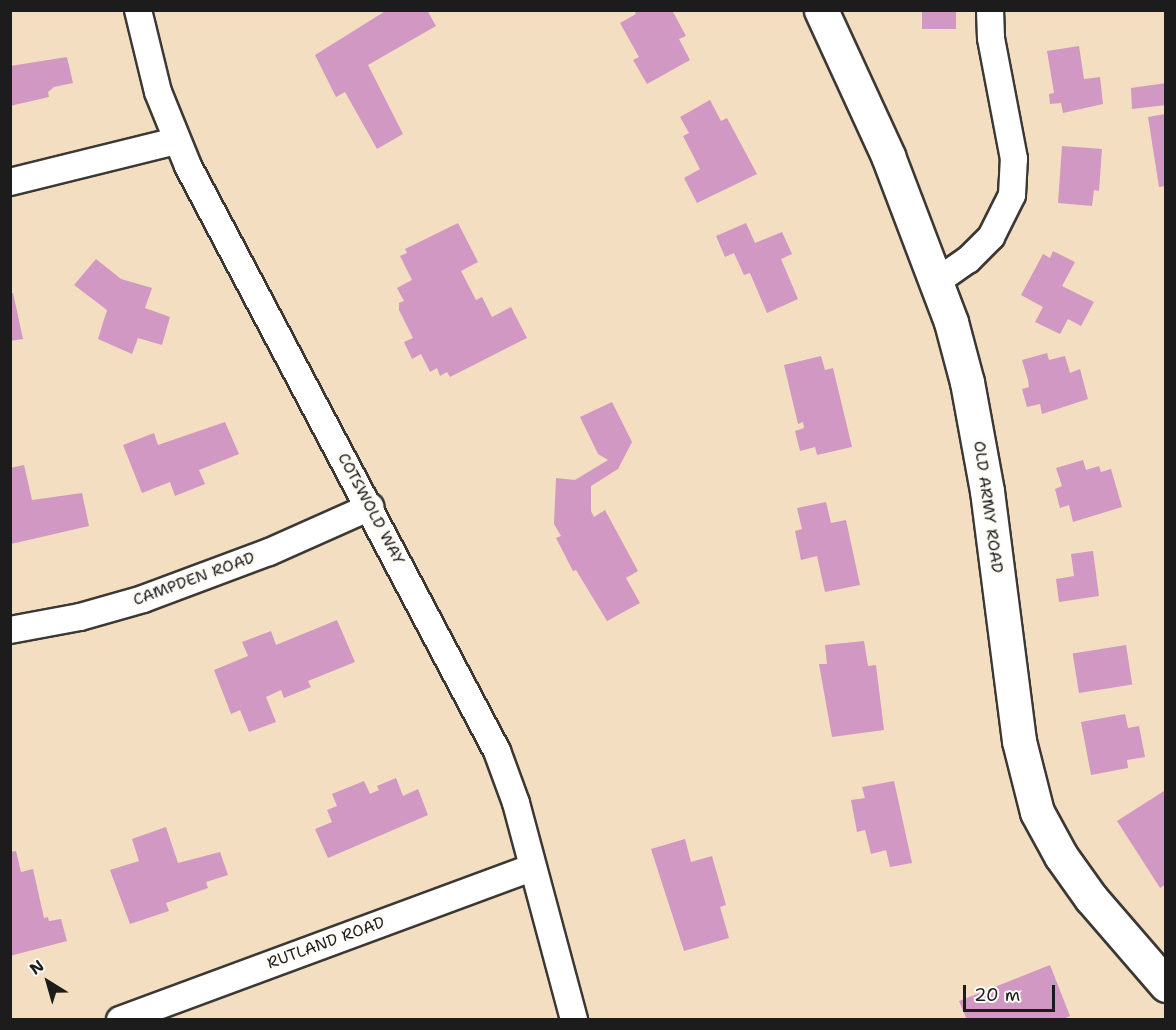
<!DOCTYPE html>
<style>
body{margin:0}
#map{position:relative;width:1176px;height:1030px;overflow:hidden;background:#f4dec1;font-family:"Shantell Sans",sans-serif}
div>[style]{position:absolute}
.building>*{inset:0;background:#d098c2;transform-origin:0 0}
.roads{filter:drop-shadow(2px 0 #3c3935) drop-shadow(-2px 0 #3c3935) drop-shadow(0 2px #3c3935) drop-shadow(0 -2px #3c3935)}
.street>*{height:26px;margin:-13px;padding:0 13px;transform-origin:13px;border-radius:13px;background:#fff}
.secondary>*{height:33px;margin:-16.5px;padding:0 16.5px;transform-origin:16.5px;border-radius:16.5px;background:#fff}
span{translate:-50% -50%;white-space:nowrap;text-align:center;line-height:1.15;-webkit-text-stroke:6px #fdfcf7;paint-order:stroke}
.street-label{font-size:16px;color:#1c1c1c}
.frame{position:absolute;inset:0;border:12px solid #1c1c1c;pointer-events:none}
.north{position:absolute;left:18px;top:952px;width:60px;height:60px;-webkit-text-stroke:4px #fdfcf7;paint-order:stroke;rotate:323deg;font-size:16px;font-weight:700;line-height:24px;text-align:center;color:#1c1c1c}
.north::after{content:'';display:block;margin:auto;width:21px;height:27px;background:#1c1c1c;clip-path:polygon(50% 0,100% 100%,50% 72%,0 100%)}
.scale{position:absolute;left:963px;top:985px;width:92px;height:27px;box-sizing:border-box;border:3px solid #1c1c1c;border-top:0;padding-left:8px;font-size:18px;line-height:21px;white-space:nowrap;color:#1c1c1c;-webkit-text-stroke:4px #fdfcf7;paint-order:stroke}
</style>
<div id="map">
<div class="building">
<div style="clip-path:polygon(387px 10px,427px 10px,436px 26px,368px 65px,403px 134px,377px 149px,345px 92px,336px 97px,315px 55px)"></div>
<div style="clip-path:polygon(634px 10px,672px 10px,686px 36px,679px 39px,690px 60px,647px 84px,633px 60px,639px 57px,620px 23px,636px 14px)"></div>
<div style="left:922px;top:10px;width:34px;height:19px"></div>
<div style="clip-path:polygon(1079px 46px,1084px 79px,1100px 77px,1103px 104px,1063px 113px,1061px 103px,1050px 104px,1049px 94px,1054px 93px,1047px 51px)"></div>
<div style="clip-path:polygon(67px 57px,73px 83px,54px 87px,48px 92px,49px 97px,10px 106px,10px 66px)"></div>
<div style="clip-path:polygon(1166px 83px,1166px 105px,1132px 109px,1131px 88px)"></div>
<div style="clip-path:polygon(710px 100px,721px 121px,727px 118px,757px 174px,697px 203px,684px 178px,700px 169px,683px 136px,689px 133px,680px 117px)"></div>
<div style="clip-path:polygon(1166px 114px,1166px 186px,1159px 187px,1148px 117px)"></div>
<div style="clip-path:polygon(1062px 146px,1102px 149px,1099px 191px,1094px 190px,1092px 206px,1058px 203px)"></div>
<div style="clip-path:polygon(458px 223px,478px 262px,461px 271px,476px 300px,482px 297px,492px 317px,511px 307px,527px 338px,450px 377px,447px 372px,440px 376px,437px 368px,430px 372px,421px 354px,412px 359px,404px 342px,413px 338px,399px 310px,399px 303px,404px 301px,397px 288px,412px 280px,400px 256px,407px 253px,405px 249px)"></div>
<div style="clip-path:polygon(746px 223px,755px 243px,782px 232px,792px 254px,781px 259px,798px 299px,767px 313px,750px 273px,744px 275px,734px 253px,725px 257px,716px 236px)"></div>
<div style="clip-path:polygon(1053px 251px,1075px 262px,1062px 286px,1094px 302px,1081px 326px,1068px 319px,1060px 334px,1035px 322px,1043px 307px,1021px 295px,1043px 254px,1050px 258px)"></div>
<div style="clip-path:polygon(96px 259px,121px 279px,152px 288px,145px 308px,170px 317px,162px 345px,138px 338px,132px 354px,98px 339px,107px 310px,74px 285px)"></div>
<div style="clip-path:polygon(13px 293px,23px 339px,10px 341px,10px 294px)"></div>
<div style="clip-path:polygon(1047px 353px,1049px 360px,1065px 356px,1070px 373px,1080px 369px,1088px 399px,1042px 414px,1040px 404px,1027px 407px,1022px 389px,1029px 387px,1028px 380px,1022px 360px)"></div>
<div style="clip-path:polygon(821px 356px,825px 370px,833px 368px,852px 447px,817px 455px,815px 447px,800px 451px,795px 431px,804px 428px,803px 422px,798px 424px,784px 365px)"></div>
<div style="clip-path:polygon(612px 402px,632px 442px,618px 469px,591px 486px,591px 511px,594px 517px,605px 510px,638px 571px,626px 578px,640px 603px,607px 621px,576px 570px,573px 571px,556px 538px,561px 536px,554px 524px,556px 478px,575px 480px,608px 460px,598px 454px,580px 417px)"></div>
<div style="clip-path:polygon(225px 422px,239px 454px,199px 470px,205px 484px,175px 496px,170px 482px,142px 493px,123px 445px,154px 433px,158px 445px)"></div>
<div style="clip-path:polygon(1083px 460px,1086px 470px,1099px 466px,1101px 472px,1111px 469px,1122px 507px,1073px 522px,1069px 505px,1060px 508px,1055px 489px,1062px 486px,1056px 468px)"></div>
<div style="clip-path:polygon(24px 465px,32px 500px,82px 493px,89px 526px,11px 544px,10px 468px)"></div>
<div style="clip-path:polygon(826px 502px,831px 523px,846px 520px,860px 585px,825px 592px,817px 556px,801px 560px,795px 531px,802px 529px,797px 508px)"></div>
<div style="clip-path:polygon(1093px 551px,1099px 596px,1059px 602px,1056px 579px,1074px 576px,1071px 554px)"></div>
<div style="clip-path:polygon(337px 620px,355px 662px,308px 681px,311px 687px,284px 698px,281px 690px,266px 697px,276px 722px,249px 732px,240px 710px,231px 714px,214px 670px,248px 656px,242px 642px,271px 631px,276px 645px)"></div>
<div style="clip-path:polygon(864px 641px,868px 666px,876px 665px,884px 730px,832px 737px,819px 664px,827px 664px,825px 645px)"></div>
<div style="left:1126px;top:645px;width:40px;height:54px;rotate:81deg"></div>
<div style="clip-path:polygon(1125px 714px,1128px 728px,1139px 726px,1145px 757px,1127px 760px,1128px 768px,1091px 775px,1081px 722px)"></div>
<div style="clip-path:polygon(396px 778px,403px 796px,418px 789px,428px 815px,328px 858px,315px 829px,332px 822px,327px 810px,337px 806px,332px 794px,364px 781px,370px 794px,379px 790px,377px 786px)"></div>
<div style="clip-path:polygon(894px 781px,912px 863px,890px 867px,886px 850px,871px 854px,865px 830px,857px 832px,851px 800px,865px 798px,862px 787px)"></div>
<div style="clip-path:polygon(1164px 791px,1166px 884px,1160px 888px,1117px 821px)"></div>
<div style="clip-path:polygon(166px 827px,178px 863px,220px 852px,228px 875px,206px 882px,208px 888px,166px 903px,169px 911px,130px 924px,110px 870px,139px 861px,132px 839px)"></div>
<div style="clip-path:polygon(685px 839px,691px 862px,712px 856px,726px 905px,720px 907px,729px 938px,684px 951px,651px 849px)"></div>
<div style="clip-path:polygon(16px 851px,21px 872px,33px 869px,44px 918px,48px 917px,49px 921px,61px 919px,67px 941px,10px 956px,10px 852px)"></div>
<div style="clip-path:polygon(1050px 965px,1070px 1016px,1061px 1020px,967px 1020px,959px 1001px)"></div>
</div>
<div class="roads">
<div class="street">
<div style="left:138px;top:10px;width:84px;rotate:76.3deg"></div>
<div style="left:158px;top:92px;width:80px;rotate:67.9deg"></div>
<div style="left:188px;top:166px;width:662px;rotate:62.16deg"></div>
<div style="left:497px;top:751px;width:55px;rotate:69.9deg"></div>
<div style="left:516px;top:803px;width:225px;rotate:75deg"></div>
<div style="left:10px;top:182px;width:171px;rotate:-13.9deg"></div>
<div style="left:936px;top:282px;width:39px;rotate:-35deg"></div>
<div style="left:968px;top:260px;width:33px;rotate:-45deg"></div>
<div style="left:991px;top:237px;width:47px;rotate:-63.4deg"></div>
<div style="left:1012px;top:195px;width:36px;rotate:-87deg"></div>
<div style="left:1014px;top:159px;width:123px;rotate:-100.8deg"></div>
<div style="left:991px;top:38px;width:28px;rotate:-92deg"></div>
<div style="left:10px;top:630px;width:71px;rotate:-10.5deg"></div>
<div style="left:80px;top:617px;width:66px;rotate:-15.9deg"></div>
<div style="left:143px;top:599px;width:134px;rotate:-20.5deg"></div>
<div style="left:269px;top:552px;width:111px;rotate:-24deg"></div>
<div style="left:120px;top:1020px;width:439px;rotate:-20.3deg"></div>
</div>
<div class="secondary">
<div style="left:821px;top:10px;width:161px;rotate:65.3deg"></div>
<div style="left:888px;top:156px;width:178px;rotate:69.2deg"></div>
<div style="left:951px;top:322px;width:62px;rotate:75.1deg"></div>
<div style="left:967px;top:382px;width:111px;rotate:79.6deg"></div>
<div style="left:987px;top:491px;width:252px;rotate:82.7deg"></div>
<div style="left:1019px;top:741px;width:73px;rotate:75.8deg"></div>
<div style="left:1037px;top:812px;width:50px;rotate:61.4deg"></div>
<div style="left:1061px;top:856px;width:52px;rotate:54.5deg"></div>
<div style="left:1091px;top:898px;width:115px;rotate:49.2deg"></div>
</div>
</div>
<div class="street-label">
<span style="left:988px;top:507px;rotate:82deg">OLD ARMY ROAD</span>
<span style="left:371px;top:509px;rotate:62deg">COTSWOLD WAY</span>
<span style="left:194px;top:579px;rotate:-20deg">CAMPDEN ROAD</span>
<span style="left:326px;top:943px;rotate:-20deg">RUTLAND ROAD</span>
</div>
<div class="frame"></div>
<div class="north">N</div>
<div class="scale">20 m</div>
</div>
